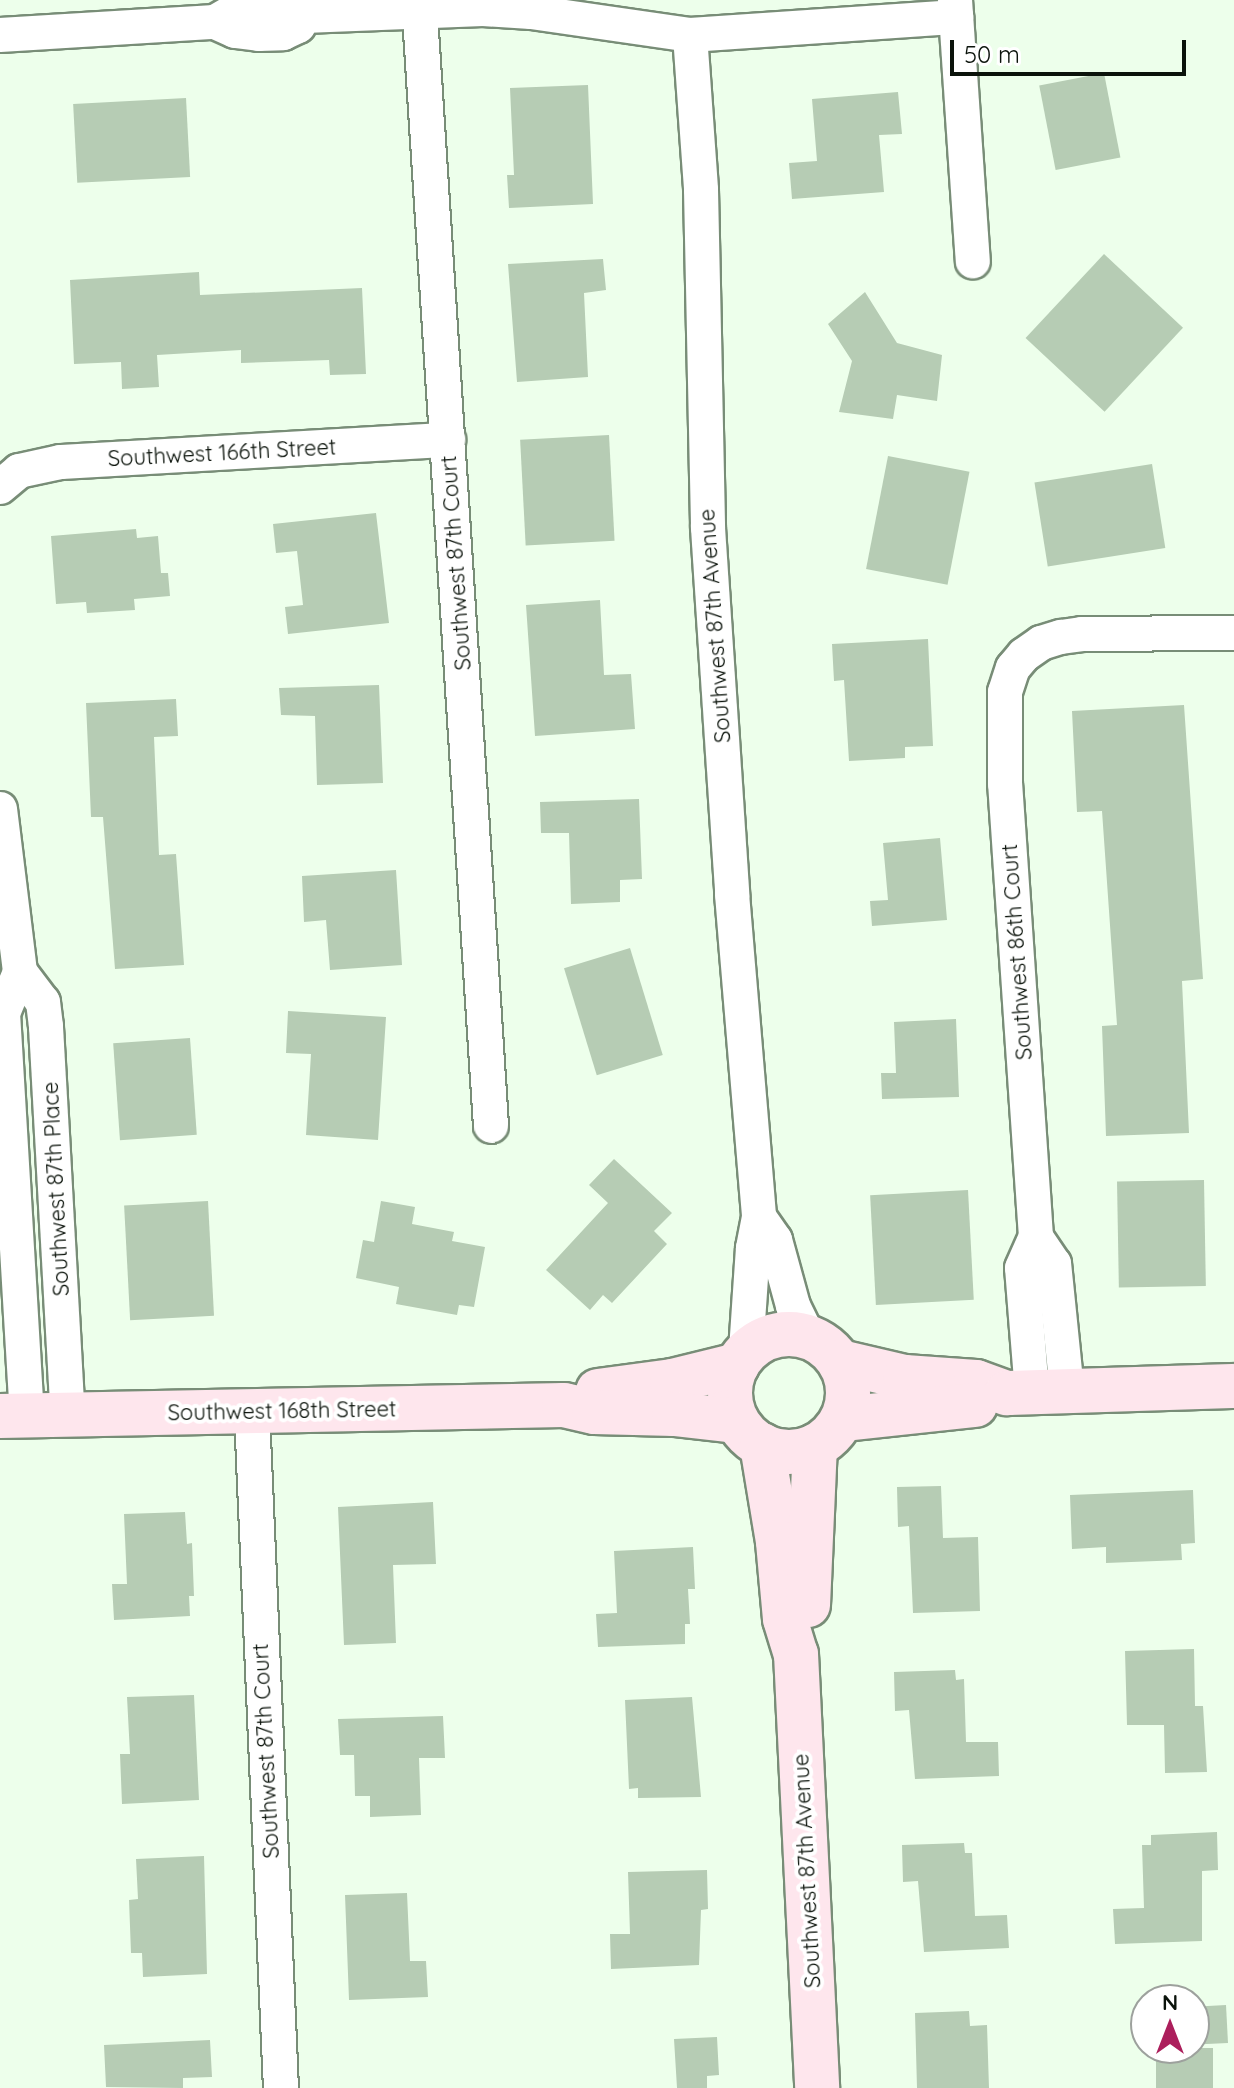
<!DOCTYPE html>
<style>
body{margin:0}
#map{position:relative;width:1234px;height:2088px;overflow:hidden;background:#edffeb;font-family:Quicksand,sans-serif}
div>[style]{position:absolute}
.building>*{inset:0;background:#b6ccb4;transform-origin:0 0}
.roads{filter:drop-shadow(2px 0 #788d77) drop-shadow(-2px 0 #788d77) drop-shadow(0 2px #788d77) drop-shadow(0 -2px #788d77)}
.street>*{height:34px;margin:-17px;padding:0 17px;transform-origin:17px;border-radius:17px;background:#fff}
.secondary>*{height:44px;margin:-22px;padding:0 22px;transform-origin:22px;border-radius:22px;background:#fee6ed}
.secondary>.ring{margin:-22px;padding:0;box-sizing:content-box;background:none;border:44px solid #fee6ed;border-radius:50%}
span{translate:-50% -50%;white-space:nowrap;text-align:center;line-height:1.15;-webkit-text-stroke:8px #fff;paint-order:stroke}
.street-label{font-size:22px;color:#0b130b}
.north{position:absolute;left:1130px;top:1984px;width:80px;height:80px;box-sizing:border-box;background:#fff;border:2px solid #9da19d;border-radius:50%;rotate:0deg;font-size:22px;font-weight:700;line-height:32px;text-align:center;color:#0b130b}
.north::after{content:'';display:block;margin:auto;width:28px;height:36px;background:#ac1f5c;clip-path:polygon(50% 0,100% 100%,50% 72%,0 100%)}
.scale{position:absolute;left:950px;top:40px;width:236px;height:36px;box-sizing:border-box;border:4px solid #0b130b;border-top:0;padding-left:10px;font-size:24px;line-height:28px;white-space:nowrap;color:#0b130b;-webkit-text-stroke:6px #fff;paint-order:stroke}
</style>
<div id="map">
<div class="building">
<div style="left:1104px;top:73px;width:86px;height:66px;rotate:79deg"></div>
<div style="clip-path:polygon(588px 85px,593px 204px,509px 208px,507px 175px,514px 175px,510px 88px)"></div>
<div style="clip-path:polygon(898px 92px,902px 134px,879px 135px,884px 192px,792px 199px,789px 163px,817px 161px,812px 99px)"></div>
<div style="left:186px;top:98px;width:79px;height:113px;rotate:87deg"></div>
<div style="left:1104px;top:254px;width:108px;height:115px;rotate:43deg"></div>
<div style="clip-path:polygon(603px 259px,606px 290px,584px 293px,588px 377px,517px 382px,508px 264px)"></div>
<div style="clip-path:polygon(199px 272px,200px 295px,362px 288px,366px 374px,330px 375px,329px 360px,241px 363px,241px 350px,157px 355px,159px 387px,122px 389px,121px 362px,74px 364px,70px 280px)"></div>
<div style="clip-path:polygon(865px 292px,897px 343px,942px 355px,937px 401px,897px 395px,893px 419px,839px 412px,852px 361px,828px 324px)"></div>
<div style="left:609px;top:435px;width:106px;height:89px;rotate:87deg"></div>
<div style="left:888px;top:456px;width:83px;height:115px;rotate:11deg"></div>
<div style="left:1152px;top:464px;width:85px;height:119px;rotate:81deg"></div>
<div style="clip-path:polygon(376px 513px,389px 623px,288px 634px,285px 607px,303px 605px,297px 551px,276px 553px,273px 524px)"></div>
<div style="clip-path:polygon(136px 529px,137px 538px,158px 536px,161px 573px,168px 573px,170px 596px,134px 599px,135px 610px,87px 613px,86px 602px,56px 604px,51px 536px)"></div>
<div style="clip-path:polygon(600px 600px,604px 675px,631px 674px,635px 729px,535px 736px,526px 605px)"></div>
<div style="clip-path:polygon(928px 639px,933px 746px,905px 747px,905px 758px,849px 761px,844px 680px,834px 681px,832px 644px)"></div>
<div style="clip-path:polygon(379px 685px,383px 783px,317px 785px,315px 716px,281px 715px,279px 688px)"></div>
<div style="clip-path:polygon(176px 699px,178px 736px,154px 737px,159px 855px,176px 854px,184px 965px,115px 969px,103px 817px,91px 817px,86px 703px)"></div>
<div style="clip-path:polygon(1184px 705px,1203px 979px,1182px 981px,1189px 1133px,1106px 1136px,1102px 1026px,1117px 1025px,1102px 811px,1077px 812px,1072px 711px)"></div>
<div style="clip-path:polygon(639px 799px,642px 879px,620px 880px,620px 902px,571px 904px,569px 833px,541px 833px,540px 802px)"></div>
<div style="clip-path:polygon(940px 838px,947px 920px,872px 926px,870px 901px,888px 900px,883px 843px)"></div>
<div style="clip-path:polygon(396px 870px,402px 965px,330px 970px,326px 920px,304px 922px,302px 876px)"></div>
<div style="left:630px;top:948px;width:112px;height:69px;rotate:73deg"></div>
<div style="clip-path:polygon(288px 1011px,386px 1017px,378px 1140px,306px 1135px,311px 1054px,286px 1053px)"></div>
<div style="clip-path:polygon(956px 1019px,959px 1097px,882px 1099px,881px 1073px,896px 1073px,894px 1022px)"></div>
<div style="left:190px;top:1038px;width:97px;height:77px;rotate:86deg"></div>
<div style="clip-path:polygon(614px 1159px,672px 1213px,654px 1231px,667px 1244px,612px 1303px,603px 1295px,590px 1310px,546px 1270px,608px 1203px,589px 1185px)"></div>
<div style="left:1204px;top:1180px;width:106px;height:87px;rotate:89deg"></div>
<div style="left:968px;top:1190px;width:110px;height:98px;rotate:87deg"></div>
<div style="left:208px;top:1201px;width:115px;height:84px;rotate:87deg"></div>
<div style="clip-path:polygon(381px 1201px,415px 1207px,412px 1224px,454px 1232px,452px 1241px,485px 1247px,474px 1307px,459px 1305px,457px 1315px,396px 1304px,399px 1287px,356px 1278px,363px 1240px,374px 1242px)"></div>
<div style="clip-path:polygon(941px 1486px,943px 1538px,978px 1537px,980px 1611px,913px 1613px,909px 1526px,898px 1527px,897px 1487px)"></div>
<div style="clip-path:polygon(1193px 1490px,1195px 1543px,1181px 1544px,1182px 1560px,1106px 1563px,1106px 1547px,1072px 1549px,1070px 1495px)"></div>
<div style="clip-path:polygon(433px 1502px,436px 1564px,393px 1565px,396px 1643px,344px 1645px,338px 1507px)"></div>
<div style="clip-path:polygon(185px 1512px,187px 1544px,192px 1543px,194px 1596px,189px 1596px,190px 1616px,114px 1620px,112px 1584px,127px 1584px,124px 1514px)"></div>
<div style="clip-path:polygon(693px 1547px,695px 1589px,688px 1589px,690px 1624px,685px 1624px,685px 1644px,598px 1647px,596px 1614px,617px 1613px,614px 1551px)"></div>
<div style="clip-path:polygon(1194px 1649px,1195px 1706px,1203px 1706px,1207px 1772px,1165px 1773px,1164px 1725px,1127px 1725px,1125px 1651px)"></div>
<div style="clip-path:polygon(955px 1670px,956px 1680px,964px 1679px,966px 1742px,998px 1742px,999px 1776px,915px 1779px,909px 1710px,895px 1711px,894px 1672px)"></div>
<div style="clip-path:polygon(194px 1695px,199px 1800px,122px 1804px,120px 1754px,130px 1754px,127px 1697px)"></div>
<div style="clip-path:polygon(692px 1697px,701px 1797px,638px 1798px,638px 1788px,629px 1789px,625px 1700px)"></div>
<div style="clip-path:polygon(443px 1716px,445px 1758px,419px 1758px,421px 1815px,370px 1817px,370px 1796px,355px 1796px,354px 1755px,340px 1755px,338px 1719px)"></div>
<div style="clip-path:polygon(1217px 1832px,1218px 1870px,1202px 1871px,1202px 1941px,1115px 1944px,1113px 1909px,1144px 1908px,1142px 1845px,1151px 1845px,1151px 1835px)"></div>
<div style="clip-path:polygon(964px 1843px,965px 1853px,972px 1853px,975px 1916px,1007px 1915px,1009px 1948px,924px 1952px,918px 1881px,903px 1882px,902px 1845px)"></div>
<div style="clip-path:polygon(204px 1856px,207px 1974px,143px 1977px,142px 1953px,131px 1953px,129px 1900px,138px 1899px,136px 1859px)"></div>
<div style="clip-path:polygon(707px 1870px,708px 1909px,701px 1910px,699px 1965px,611px 1969px,610px 1934px,630px 1934px,628px 1872px)"></div>
<div style="clip-path:polygon(407px 1893px,410px 1961px,426px 1961px,428px 1997px,349px 2000px,345px 1895px)"></div>
<div style="left:1226px;top:2005px;width:38px;height:32px;rotate:87deg"></div>
<div style="clip-path:polygon(969px 2011px,970px 2026px,987px 2025px,989px 2088px,917px 2088px,915px 2013px)"></div>
<div style="clip-path:polygon(717px 2037px,719px 2075px,707px 2076px,707px 2088px,677px 2088px,674px 2039px)"></div>
<div style="clip-path:polygon(210px 2040px,212px 2077px,183px 2078px,183px 2088px,106px 2087px,104px 2045px)"></div>
<div style="left:1156px;top:2048px;width:57px;height:40px"></div>
</div>
<div class="roads">
<div class="street">
<div style="left:419px;top:0;width:1128px;rotate:86.34deg"></div>
<div style="left:955px;top:0;width:262px;rotate:86.1deg"></div>
<div style="left:215px;top:22px;width:22px;rotate:24deg"></div>
<div style="left:235px;top:31px;width:24px;rotate:7deg"></div>
<div style="left:259px;top:34px;width:24px;rotate:-2deg"></div>
<div style="left:283px;top:33px;width:17px;rotate:-25deg"></div>
<div style="left:298px;top:26px;width:12px;rotate:-59deg"></div>
<div style="left:0;top:35px;width:215px;rotate:-3.5deg"></div>
<div style="left:215px;top:22px;width:22px;rotate:-30deg"></div>
<div style="left:234px;top:11px;width:37px;rotate:-11deg"></div>
<div style="left:270px;top:4px;width:20px;rotate:6deg"></div>
<div style="left:290px;top:6px;width:17px;rotate:36deg"></div>
<div style="left:304px;top:16px;width:179px;rotate:-2.2deg"></div>
<div style="left:483px;top:9px;width:48px;rotate:3.6deg"></div>
<div style="left:531px;top:12px;width:161px;rotate:8.2deg"></div>
<div style="left:690px;top:35px;width:267px;rotate:-3.9deg"></div>
<div style="left:690px;top:35px;width:155px;rotate:85.9deg"></div>
<div style="left:701px;top:190px;width:338px;rotate:88.8deg"></div>
<div style="left:708px;top:528px;width:367px;rotate:86.2deg"></div>
<div style="left:732px;top:894px;width:324px;rotate:85.2deg"></div>
<div style="left:759px;top:1217px;width:32px;rotate:101deg"></div>
<div style="left:753px;top:1248px;width:104px;rotate:93.9deg"></div>
<div style="left:0;top:487px;width:25px;rotate:-40deg"></div>
<div style="left:19px;top:471px;width:43px;rotate:-12.1deg"></div>
<div style="left:61px;top:462px;width:388px;rotate:-3.3deg"></div>
<div style="left:0;top:809px;width:164px;rotate:83deg"></div>
<div style="left:20px;top:972px;width:38px;rotate:53deg"></div>
<div style="left:43px;top:1002px;width:25px;rotate:83deg"></div>
<div style="left:46px;top:1027px;width:389px;rotate:86.8deg"></div>
<div style="left:20px;top:972px;width:44px;rotate:112.5deg"></div>
<div style="left:3px;top:1013px;width:403px;rotate:86.6deg"></div>
<div style="left:759px;top:1217px;width:28px;rotate:55deg"></div>
<div style="left:775px;top:1240px;width:68px;rotate:74.7deg"></div>
<div style="left:793px;top:1306px;width:34px;rotate:64deg"></div>
<div style="left:1067px;top:1391px;width:128px;rotate:-95.8deg"></div>
<div style="left:1054px;top:1264px;width:32px;rotate:-124deg"></div>
<div style="left:1036px;top:1237px;width:454px;rotate:-93.9deg"></div>
<div style="left:1005px;top:784px;width:92px;rotate:-90deg"></div>
<div style="left:1005px;top:692px;width:25px;rotate:-72deg"></div>
<div style="left:1013px;top:668px;width:17px;rotate:-50deg"></div>
<div style="left:1024px;top:655px;width:21px;rotate:-35deg"></div>
<div style="left:1041px;top:643px;width:21px;rotate:-17deg"></div>
<div style="left:1061px;top:637px;width:21px;rotate:-8deg"></div>
<div style="left:1082px;top:634px;width:152px;rotate:-0.4deg"></div>
<div style="left:1032px;top:1392px;width:124px;rotate:-94.6deg"></div>
<div style="left:1022px;top:1268px;width:34px;rotate:-66deg"></div>
<div style="left:252px;top:1414px;width:675px;rotate:87.54deg"></div>
</div>
<div class="secondary">
<div class="ring" style="left:730px;top:1334px;width:74px;height:74px"></div>
<div style="left:840px;top:1362px;width:67px;rotate:13deg"></div>
<div style="left:905px;top:1377px;width:71px;rotate:4deg"></div>
<div style="left:976px;top:1382px;width:33px;rotate:20deg"></div>
<div style="left:1007px;top:1393px;width:227px;rotate:-1.8deg"></div>
<div style="left:598px;top:1391px;width:75px;rotate:-7.7deg"></div>
<div style="left:672px;top:1381px;width:67px;rotate:-13.8deg"></div>
<div style="left:0;top:1416px;width:564px;rotate:-1.12deg"></div>
<div style="left:564px;top:1405px;width:31px;rotate:13deg"></div>
<div style="left:594px;top:1412px;width:80px;rotate:1.4deg"></div>
<div style="left:674px;top:1414px;width:62px;rotate:6.4deg"></div>
<div style="left:843px;top:1419px;width:133px;rotate:-6.1deg"></div>
<div style="left:762px;top:1445px;width:98px;rotate:80.6deg"></div>
<div style="left:778px;top:1542px;width:77px;rotate:84.8deg"></div>
<div style="left:785px;top:1619px;width:37px;rotate:73deg"></div>
<div style="left:796px;top:1654px;width:435px;rotate:87.2deg"></div>
<div style="left:808px;top:1605px;width:159px;rotate:-87.5deg"></div>
</div>
</div>
<div class="street-label">
<span style="left:222px;top:453px;rotate:-3deg">Southwest 166th Street</span>
<span style="left:456px;top:563px;rotate:-94deg">Southwest 87th Court</span>
<span style="left:715px;top:626px;rotate:-94deg">Southwest 87th Avenue</span>
<span style="left:1017px;top:952px;rotate:-94deg">Southwest 86th Court</span>
<span style="left:56px;top:1189px;rotate:-93deg">Southwest 87th Place</span>
<span style="left:282px;top:1411px;rotate:-1deg">Southwest 168th Street</span>
<span style="left:266px;top:1751px;rotate:-93deg">Southwest 87th Court</span>
<span style="left:807px;top:1871px;rotate:-93deg">Southwest 87th Avenue</span>
</div>
<div class="north">N</div>
<div class="scale">50 m</div>
</div>
